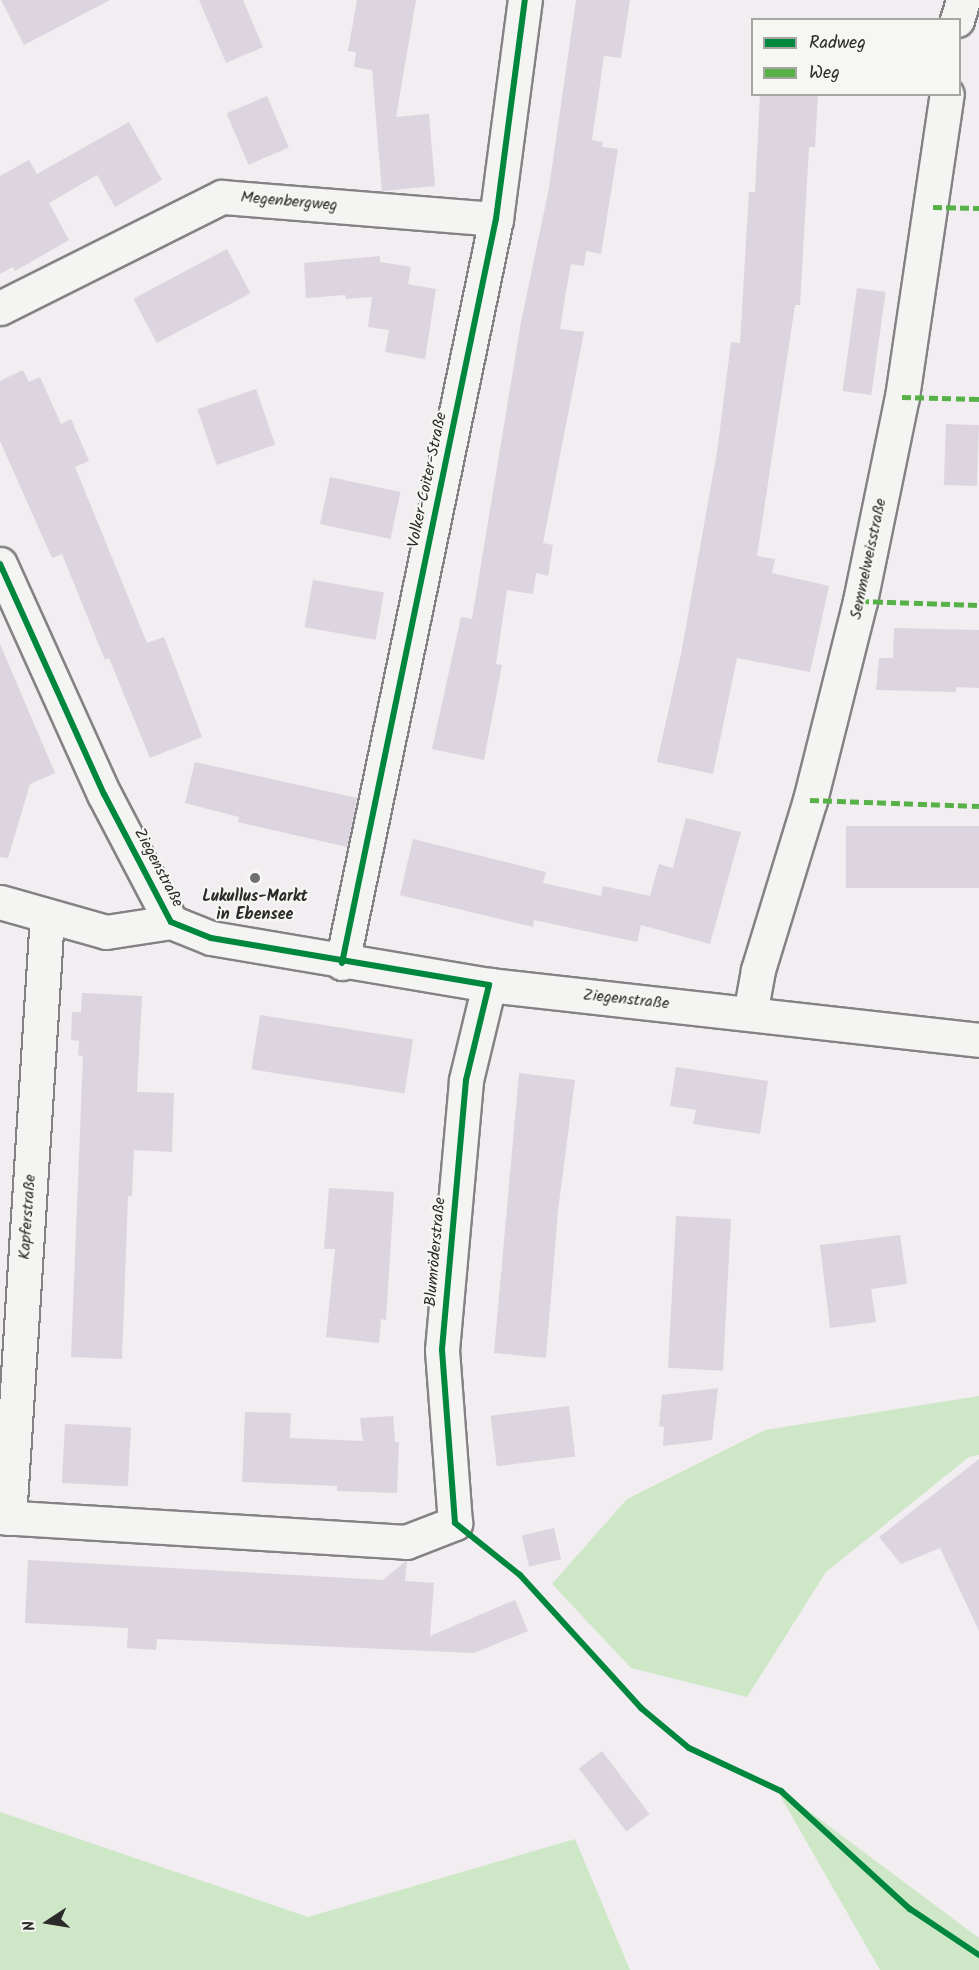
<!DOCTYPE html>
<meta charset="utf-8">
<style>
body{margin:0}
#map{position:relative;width:979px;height:1970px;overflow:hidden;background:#f1edf1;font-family:Kalam,sans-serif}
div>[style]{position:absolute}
.green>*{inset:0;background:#cee8c7}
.building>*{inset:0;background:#dcd4de;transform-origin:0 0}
.roads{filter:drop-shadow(2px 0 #848284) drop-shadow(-2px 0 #848284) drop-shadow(0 2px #848284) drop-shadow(0 -2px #848284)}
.minor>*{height:33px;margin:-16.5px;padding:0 16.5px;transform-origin:16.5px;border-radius:16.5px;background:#f4f4f3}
.quiet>*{height:4.5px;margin-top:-2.25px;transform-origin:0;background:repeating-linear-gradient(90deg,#56b246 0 9px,transparent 0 13.5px)}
.cycleway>*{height:6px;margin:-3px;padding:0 3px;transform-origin:3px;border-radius:3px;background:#00873e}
.dots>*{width:16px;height:16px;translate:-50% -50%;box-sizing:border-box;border:3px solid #f6f6f2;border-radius:50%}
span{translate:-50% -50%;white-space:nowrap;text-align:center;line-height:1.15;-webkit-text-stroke:4.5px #f6f6f2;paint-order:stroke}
.street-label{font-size:16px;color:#2b2b2b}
.poi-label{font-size:16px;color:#2b2b2b;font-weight:700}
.legend{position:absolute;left:751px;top:18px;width:210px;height:78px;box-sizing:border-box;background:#f6f6f2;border:2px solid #a5a5a2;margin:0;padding:8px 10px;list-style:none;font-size:18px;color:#2b2b2b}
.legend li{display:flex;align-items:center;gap:12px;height:30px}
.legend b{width:30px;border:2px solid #a5a5a2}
.north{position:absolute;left:18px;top:1892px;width:60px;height:60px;-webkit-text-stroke:4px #f6f6f2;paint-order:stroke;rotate:258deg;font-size:16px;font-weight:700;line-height:24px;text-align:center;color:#2b2b2b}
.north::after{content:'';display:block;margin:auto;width:21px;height:27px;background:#2b2b2b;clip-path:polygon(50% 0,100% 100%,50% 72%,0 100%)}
</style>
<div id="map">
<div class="green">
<div style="clip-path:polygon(979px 1396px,979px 1455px,969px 1457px,826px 1572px,747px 1697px,631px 1668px,552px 1584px,627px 1499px,765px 1430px)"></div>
<div style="clip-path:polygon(774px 1785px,979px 1938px,979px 1970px,880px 1970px)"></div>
<div style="clip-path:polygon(0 1812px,308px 1917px,575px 1839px,630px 1970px,0 1970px)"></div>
</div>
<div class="building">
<div style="clip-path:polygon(1px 0,110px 0,24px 45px)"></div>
<div style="clip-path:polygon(199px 0,243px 0,263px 47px,226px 63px)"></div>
<div style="clip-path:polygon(357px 0,416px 0,396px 117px,429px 114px,435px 186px,382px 191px,372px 70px,354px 67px,356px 52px,348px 51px)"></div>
<div style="clip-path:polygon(576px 0,630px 0,621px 58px,604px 56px,592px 140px,603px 142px,602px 147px,618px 149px,601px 254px,586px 251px,584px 266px,571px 264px,566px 291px,560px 329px,584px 332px,543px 543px,553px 545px,548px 576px,536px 573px,533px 594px,507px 590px,496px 664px,502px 665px,484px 760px,432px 749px,461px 617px,472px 619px,521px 322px,549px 188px)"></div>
<div style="clip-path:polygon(760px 94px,818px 94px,815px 147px,809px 147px,800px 305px,795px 305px,757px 556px,775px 559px,772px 573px,829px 586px,810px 672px,737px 658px,713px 774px,657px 762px,681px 654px,717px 452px,731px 342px,740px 343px,749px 192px,755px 192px)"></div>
<div style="left:267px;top:96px;width:56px;height:44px;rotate:67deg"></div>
<div style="clip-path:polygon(129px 122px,162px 180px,115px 207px,97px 175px,49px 203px,69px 240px,15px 271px,13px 267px,0 274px,0 176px,29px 160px,37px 174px)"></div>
<div style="left:227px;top:249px;width:50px;height:106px;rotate:62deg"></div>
<div style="clip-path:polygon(380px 256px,380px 262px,411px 267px,408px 284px,436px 289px,425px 359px,385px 352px,389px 330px,368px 327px,372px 297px,346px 299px,345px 295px,306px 298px,304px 263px)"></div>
<div style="left:857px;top:288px;width:29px;height:104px;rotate:8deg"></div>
<div style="clip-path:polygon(23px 370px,29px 382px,40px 377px,61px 424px,71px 419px,89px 461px,75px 467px,147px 643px,164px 637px,202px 737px,150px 758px,109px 658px,105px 660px,62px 554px,52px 558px,0 441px,0 381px)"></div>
<div style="left:256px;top:389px;width:59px;height:62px;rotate:71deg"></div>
<div style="left:946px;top:424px;width:33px;height:61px;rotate:2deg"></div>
<div style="left:330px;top:477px;width:72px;height:48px;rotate:12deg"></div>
<div style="left:313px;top:580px;width:72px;height:48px;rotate:10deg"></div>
<div style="clip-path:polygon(894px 628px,979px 630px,979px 688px,956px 687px,956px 692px,876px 690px,879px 658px,893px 658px)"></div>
<div style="clip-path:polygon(0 644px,55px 773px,30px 784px,8px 858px,0 857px)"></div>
<div style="clip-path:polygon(195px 762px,357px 798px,347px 847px,238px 822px,239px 817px,185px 803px)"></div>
<div style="clip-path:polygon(686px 818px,741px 832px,710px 944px,641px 925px,637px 942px,534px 920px,533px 927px,400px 895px,413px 839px,546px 872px,543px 883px,601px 896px,603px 886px,650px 896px,659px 864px,673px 868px)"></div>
<div style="left:979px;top:826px;width:62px;height:133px;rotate:90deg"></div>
<div style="clip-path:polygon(82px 993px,142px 996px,137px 1092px,174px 1093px,172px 1152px,134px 1150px,132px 1196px,128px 1196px,122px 1359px,71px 1357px,83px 1056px,78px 1055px,79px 1041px,71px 1040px,72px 1012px,81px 1012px)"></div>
<div style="left:260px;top:1015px;width:155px;height:55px;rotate:9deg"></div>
<div style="clip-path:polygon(676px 1067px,768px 1081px,760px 1134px,693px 1124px,696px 1110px,670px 1106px)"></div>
<div style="clip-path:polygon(519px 1073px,575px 1080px,558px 1211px,546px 1358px,494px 1353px)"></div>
<div style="clip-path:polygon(329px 1188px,394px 1192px,386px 1320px,381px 1319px,379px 1343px,326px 1337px,335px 1249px,324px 1249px)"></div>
<div style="left:676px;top:1216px;width:55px;height:152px;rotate:3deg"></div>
<div style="clip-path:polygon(900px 1235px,907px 1284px,871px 1289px,876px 1322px,830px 1328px,820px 1245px)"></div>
<div style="clip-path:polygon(718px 1388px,712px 1440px,663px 1446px,664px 1427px,659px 1426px,662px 1395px)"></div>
<div style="left:569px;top:1406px;width:51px;height:79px;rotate:83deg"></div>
<div style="clip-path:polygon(245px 1412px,291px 1413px,290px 1438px,363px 1441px,360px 1418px,393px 1416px,395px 1442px,399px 1442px,397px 1493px,337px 1491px,337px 1486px,242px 1482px)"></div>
<div style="left:65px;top:1424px;width:66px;height:59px;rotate:3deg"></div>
<div style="clip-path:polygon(979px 1459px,979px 1631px,940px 1548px,901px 1564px,879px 1537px)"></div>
<div style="left:554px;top:1528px;width:32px;height:33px;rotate:77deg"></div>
<div style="clip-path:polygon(28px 1560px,383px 1580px,407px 1560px,405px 1581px,434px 1583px,430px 1636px,515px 1600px,528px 1631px,474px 1653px,157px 1639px,156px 1650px,127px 1648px,128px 1628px,25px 1623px)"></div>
<div style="left:602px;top:1751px;width:79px;height:29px;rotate:53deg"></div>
</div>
<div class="roads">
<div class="minor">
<div style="left:957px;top:20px;width:21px;rotate:-73deg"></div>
<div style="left:0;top:308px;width:248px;rotate:-26.6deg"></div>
<div style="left:222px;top:197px;width:275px;rotate:4.6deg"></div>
<div style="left:0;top:564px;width:252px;rotate:65.7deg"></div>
<div style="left:104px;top:794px;width:144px;rotate:62.4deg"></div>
<div style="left:171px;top:922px;width:43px;rotate:21.8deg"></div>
<div style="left:211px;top:938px;width:282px;rotate:9.6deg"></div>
<div style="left:489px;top:985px;width:493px;rotate:6.4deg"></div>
<div style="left:0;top:902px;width:110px;rotate:15.8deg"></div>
<div style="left:106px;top:932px;width:66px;rotate:-8.7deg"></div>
<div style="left:342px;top:963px;width:760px;rotate:-78.31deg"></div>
<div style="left:496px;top:219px;width:221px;rotate:-82.5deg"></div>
<div style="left:750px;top:1014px;width:45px;rotate:-79.7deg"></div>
<div style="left:758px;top:970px;width:178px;rotate:-73deg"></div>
<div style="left:810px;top:800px;width:205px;rotate:-75.9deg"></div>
<div style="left:860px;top:601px;width:208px;rotate:-78.4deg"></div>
<div style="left:902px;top:397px;width:306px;rotate:-81.6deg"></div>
<div style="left:0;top:1517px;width:407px;rotate:3.5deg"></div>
<div style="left:406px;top:1542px;width:53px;rotate:-21.2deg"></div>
<div style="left:455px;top:1523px;width:173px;rotate:-94.3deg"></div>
<div style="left:442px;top:1350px;width:271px;rotate:-84.9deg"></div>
<div style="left:466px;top:1080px;width:98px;rotate:-76.4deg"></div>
<div style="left:9px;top:1518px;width:603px;rotate:-86.39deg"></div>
</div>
</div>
<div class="quiet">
<div style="left:933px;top:207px;width:46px;rotate:1.2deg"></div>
<div style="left:902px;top:397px;width:77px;rotate:1.5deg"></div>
<div style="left:860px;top:601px;width:119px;rotate:1.9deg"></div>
<div style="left:810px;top:800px;width:169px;rotate:2deg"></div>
</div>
<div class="cycleway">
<div style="left:0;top:564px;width:252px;rotate:65.7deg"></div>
<div style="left:104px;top:794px;width:144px;rotate:62.4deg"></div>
<div style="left:171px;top:922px;width:43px;rotate:21.8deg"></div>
<div style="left:211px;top:938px;width:282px;rotate:9.6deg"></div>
<div style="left:489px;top:985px;width:98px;rotate:103.6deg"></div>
<div style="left:466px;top:1080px;width:271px;rotate:95.1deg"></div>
<div style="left:442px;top:1350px;width:173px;rotate:85.7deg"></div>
<div style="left:455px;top:1523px;width:83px;rotate:38.7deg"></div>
<div style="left:520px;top:1575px;width:180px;rotate:47.7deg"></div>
<div style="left:641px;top:1708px;width:62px;rotate:39.8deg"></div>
<div style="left:689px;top:1748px;width:102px;rotate:25.1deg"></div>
<div style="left:781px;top:1791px;width:175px;rotate:42.5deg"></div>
<div style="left:910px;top:1909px;width:83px;rotate:33.7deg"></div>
<div style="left:342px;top:963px;width:760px;rotate:-78.31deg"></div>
<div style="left:496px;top:219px;width:221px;rotate:-82.5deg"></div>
</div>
<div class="dots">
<div style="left:255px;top:878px;background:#706f70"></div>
</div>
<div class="street-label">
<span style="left:289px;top:202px;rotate:5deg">Megenbergweg</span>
<span style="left:428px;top:480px;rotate:-78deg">Volker-Coiter-Straße</span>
<span style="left:869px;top:559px;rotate:-78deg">Semmelweisstraße</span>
<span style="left:158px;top:868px;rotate:62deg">Ziegenstraße</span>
<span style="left:626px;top:1000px;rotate:6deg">Ziegenstraße</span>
<span style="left:28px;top:1217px;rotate:-86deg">Kapferstraße</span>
<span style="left:436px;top:1252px;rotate:-85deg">Blumröderstraße</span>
</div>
<div class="poi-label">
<span style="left:255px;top:906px">Lukullus-Markt<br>in Ebensee</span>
</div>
<ul class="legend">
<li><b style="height:8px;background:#00873e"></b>Radweg</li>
<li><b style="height:8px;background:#56b246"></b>Weg</li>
</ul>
<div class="north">N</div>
</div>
